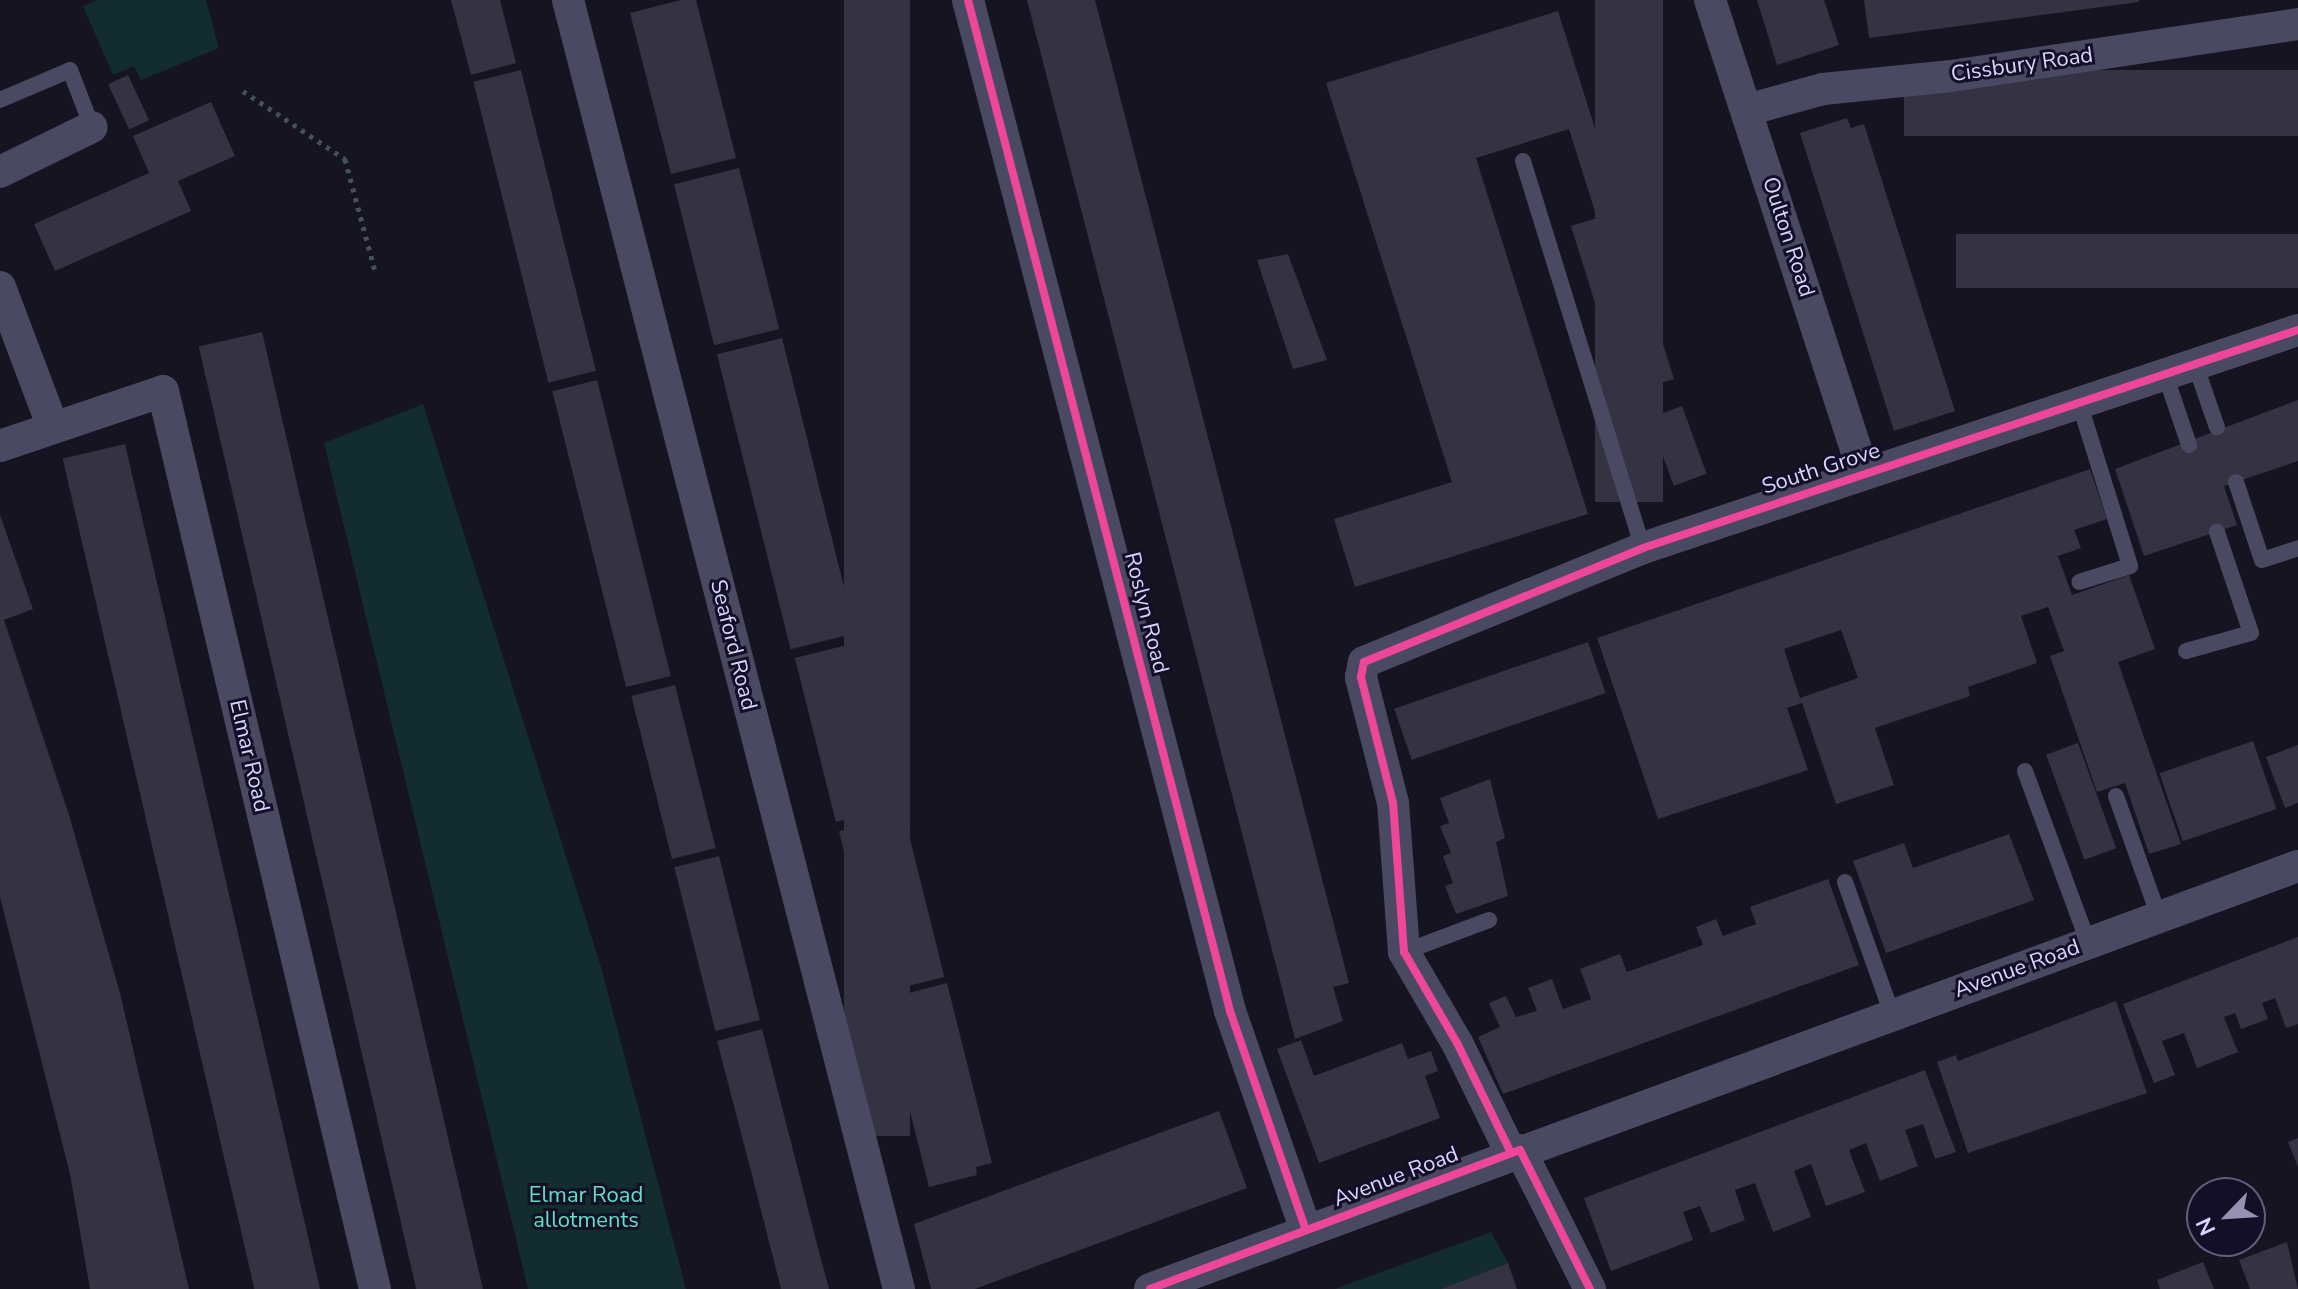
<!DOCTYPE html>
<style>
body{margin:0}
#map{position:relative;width:2298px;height:1289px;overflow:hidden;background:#161421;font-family:"Nunito Sans",sans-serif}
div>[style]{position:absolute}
.green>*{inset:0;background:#132c2d}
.building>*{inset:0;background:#343243;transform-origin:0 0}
.path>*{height:5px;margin-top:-2.5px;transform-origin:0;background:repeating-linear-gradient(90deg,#44505f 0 4px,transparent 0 10px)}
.lane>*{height:16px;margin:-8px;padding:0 8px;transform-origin:8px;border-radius:8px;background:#4a4962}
.street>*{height:32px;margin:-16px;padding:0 16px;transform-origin:16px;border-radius:16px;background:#4a4962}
.cycleway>*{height:8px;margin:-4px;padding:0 4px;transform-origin:4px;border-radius:4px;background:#ed469a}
span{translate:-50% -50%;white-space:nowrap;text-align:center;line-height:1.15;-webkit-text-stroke:6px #130f26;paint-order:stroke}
.street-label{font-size:22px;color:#d9d4ff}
.park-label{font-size:22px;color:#5fe0c0}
.north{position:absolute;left:2186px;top:1177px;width:80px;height:80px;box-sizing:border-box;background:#130f26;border:2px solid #625e7d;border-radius:50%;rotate:245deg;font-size:22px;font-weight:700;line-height:32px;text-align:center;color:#d9d4ff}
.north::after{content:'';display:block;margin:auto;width:28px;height:36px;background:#9591b1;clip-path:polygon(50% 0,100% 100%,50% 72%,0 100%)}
</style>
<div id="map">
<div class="green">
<div style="clip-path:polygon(97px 0,206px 0,219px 48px,141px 80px,134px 66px,113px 75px,83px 6px)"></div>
<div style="clip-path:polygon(423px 404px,601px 967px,686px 1289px,528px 1289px,324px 443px)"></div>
<div style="clip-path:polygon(1491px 1232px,1508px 1263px,1441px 1289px,1335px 1289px)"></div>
</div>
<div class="building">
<div style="clip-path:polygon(451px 0,500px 0,516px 63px,471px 75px)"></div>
<div style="clip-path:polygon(681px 0,696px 0,736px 158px,671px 174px,630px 13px)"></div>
<div style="left:844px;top:0;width:66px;height:1136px"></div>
<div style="clip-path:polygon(1027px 0,1095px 0,1349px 983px,1333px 987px,1343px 1021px,1295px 1039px)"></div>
<div style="left:1595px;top:0;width:68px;height:502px"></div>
<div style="clip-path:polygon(1757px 0,1824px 0,1839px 45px,1777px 65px)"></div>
<div style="clip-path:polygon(1864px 0,2139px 0,2139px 2px,1869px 38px)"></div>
<div style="clip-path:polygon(1558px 11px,1674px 379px,1648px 387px,1629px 327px,1605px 335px,1571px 226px,1597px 218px,1569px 129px,1476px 158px,1588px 514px,1355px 587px,1334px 519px,1452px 482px,1326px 83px)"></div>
<div style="left:521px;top:70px;width:310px;height:49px;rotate:76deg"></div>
<div style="left:2298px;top:70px;width:66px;height:394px;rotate:90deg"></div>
<div style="left:128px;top:75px;width:50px;height:22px;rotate:65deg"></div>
<div style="clip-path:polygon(211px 102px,235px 156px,178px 181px,191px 211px,55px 271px,34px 224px,149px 173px,133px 136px)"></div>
<div style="clip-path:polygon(1847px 118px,1851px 128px,1864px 124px,1955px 411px,1894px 431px,1800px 133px)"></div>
<div style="left:739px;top:168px;width:166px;height:67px;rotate:76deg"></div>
<div style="left:2298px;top:234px;width:54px;height:342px;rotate:90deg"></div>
<div style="clip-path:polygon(1288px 254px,1327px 360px,1293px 369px,1257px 260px)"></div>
<div style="left:262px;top:332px;width:984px;height:65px;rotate:77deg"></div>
<div style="left:782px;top:338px;width:304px;height:67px;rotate:76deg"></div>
<div style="left:597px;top:380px;width:305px;height:46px;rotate:76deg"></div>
<div style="clip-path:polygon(2298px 400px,2298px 461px,2224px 486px,2237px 525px,2144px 556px,2115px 469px)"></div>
<div style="left:1682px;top:406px;width:72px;height:35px;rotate:70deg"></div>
<div style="left:125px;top:444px;width:869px;height:64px;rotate:77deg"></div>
<div style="clip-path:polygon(evenodd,2090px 469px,2107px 519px,2074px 530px,2081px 548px,2058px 556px,2072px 595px,2129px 575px,2155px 649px,2118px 662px,2181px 844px,2149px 854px,2125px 783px,2097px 792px,2050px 656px,2064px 651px,2048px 607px,2021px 616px,2037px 663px,1968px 687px,1970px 696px,1875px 728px,1894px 785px,1836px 804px,1802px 703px,1787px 708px,1808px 770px,1658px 819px,1597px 638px,2090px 469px,1841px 630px,1858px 678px,1800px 698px,1784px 649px,1841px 630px)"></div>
<div style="clip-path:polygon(0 515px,33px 609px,4px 620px,69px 815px,120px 993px,189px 1289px,90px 1289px,70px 1174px,0 897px)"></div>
<div style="left:859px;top:642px;width:169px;height:66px;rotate:76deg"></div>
<div style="left:1588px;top:642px;width:54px;height:205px;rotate:71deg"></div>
<div style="left:675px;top:685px;width:168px;height:45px;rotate:76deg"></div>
<div style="left:2253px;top:741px;width:72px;height:99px;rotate:71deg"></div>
<div style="left:2078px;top:743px;width:112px;height:34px;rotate:70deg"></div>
<div style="clip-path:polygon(2298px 745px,2298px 803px,2285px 808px,2266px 757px)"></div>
<div style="clip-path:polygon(1490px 779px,1505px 838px,1496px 842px,1508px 896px,1456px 914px,1445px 886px,1453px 883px,1443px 856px,1451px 853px,1440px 826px,1449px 823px,1440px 798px)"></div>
<div style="left:904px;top:815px;width:167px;height:67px;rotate:76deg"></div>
<div style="clip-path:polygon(2009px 834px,2034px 900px,1886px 953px,1853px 861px,1904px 843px,1913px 868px)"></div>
<div style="left:719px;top:856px;width:169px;height:46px;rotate:76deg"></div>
<div style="clip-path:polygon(1828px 879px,1859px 965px,1503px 1094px,1478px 1037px,1500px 1027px,1489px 1003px,1506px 996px,1516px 1017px,1537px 1011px,1528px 988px,1552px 979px,1563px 1009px,1591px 999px,1580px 969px,1620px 954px,1627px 972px,1703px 945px,1696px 927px,1716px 919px,1723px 936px,1756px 924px,1750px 907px)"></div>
<div style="clip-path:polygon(2298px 937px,2298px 1024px,2286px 1028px,2275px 998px,2262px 1003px,2268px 1019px,2241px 1029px,2235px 1013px,2224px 1017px,2238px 1052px,2197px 1068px,2184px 1033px,2162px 1041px,2175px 1075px,2154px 1083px,2123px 1004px)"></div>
<div style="clip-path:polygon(947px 983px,992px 1163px,976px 1167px,977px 1175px,929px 1187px,882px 1000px)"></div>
<div style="clip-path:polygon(2116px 1001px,2147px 1093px,1968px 1153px,1937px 1062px,1956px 1055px,1958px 1061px)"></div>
<div style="clip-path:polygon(762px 1029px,817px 1244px,829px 1289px,781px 1289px,752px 1175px,717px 1041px)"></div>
<div style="clip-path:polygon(1301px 1040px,1314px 1076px,1402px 1043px,1408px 1059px,1431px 1051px,1438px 1071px,1425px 1076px,1440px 1118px,1319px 1163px,1277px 1049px)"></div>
<div style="clip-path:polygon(1925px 1070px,1956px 1152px,1935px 1159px,1923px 1124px,1905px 1130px,1918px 1166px,1880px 1181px,1866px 1143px,1849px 1150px,1865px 1192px,1826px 1206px,1811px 1164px,1794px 1171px,1811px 1217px,1773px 1232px,1755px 1183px,1735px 1190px,1745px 1220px,1711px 1233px,1700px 1206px,1683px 1212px,1693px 1240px,1611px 1271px,1584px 1198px)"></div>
<div style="clip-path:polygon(1219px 1111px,1247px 1188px,975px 1289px,931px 1289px,914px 1224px)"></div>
<div style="clip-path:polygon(2298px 1138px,2298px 1167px,2288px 1142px)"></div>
<div style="clip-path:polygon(2287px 1242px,2298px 1289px,2250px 1289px,2239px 1260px)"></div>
<div style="clip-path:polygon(2203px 1262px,2214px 1289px,2160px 1289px,2157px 1280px)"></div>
<div style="clip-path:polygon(1508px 1263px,1517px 1289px,1441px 1289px)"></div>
</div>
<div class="path">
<div style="left:243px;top:91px;width:123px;rotate:33.7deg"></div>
<div style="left:345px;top:159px;width:116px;rotate:75deg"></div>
</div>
<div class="lane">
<div style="left:0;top:100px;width:76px;rotate:-23.2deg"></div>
<div style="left:70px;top:70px;width:61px;rotate:68.9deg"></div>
<div style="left:1523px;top:161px;width:405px;rotate:72.8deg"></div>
<div style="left:2195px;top:364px;width:67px;rotate:70.8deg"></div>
<div style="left:2165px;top:374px;width:75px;rotate:71.3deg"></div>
<div style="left:2079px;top:402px;width:172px;rotate:72.7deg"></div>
<div style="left:2130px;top:566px;width:53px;rotate:162.6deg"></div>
<div style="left:2236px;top:482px;width:82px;rotate:71.6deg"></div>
<div style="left:2262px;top:560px;width:38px;rotate:-18deg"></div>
<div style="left:2186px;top:651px;width:67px;rotate:-15.5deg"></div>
<div style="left:2251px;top:633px;width:107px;rotate:-108.6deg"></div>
<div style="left:2025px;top:771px;width:182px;rotate:69.8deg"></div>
<div style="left:2116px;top:796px;width:128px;rotate:70.4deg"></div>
<div style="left:1845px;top:882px;width:140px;rotate:70.4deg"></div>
<div style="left:1404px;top:952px;width:91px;rotate:-20.6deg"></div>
</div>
<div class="street">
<div style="left:568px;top:0;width:1331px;rotate:75.6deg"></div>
<div style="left:968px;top:0;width:1044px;rotate:75.47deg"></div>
<div style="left:1230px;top:1011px;width:232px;rotate:70.9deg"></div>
<div style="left:1710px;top:0;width:498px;rotate:72deg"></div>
<div style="left:1747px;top:110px;width:79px;rotate:-15.4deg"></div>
<div style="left:1823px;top:89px;width:129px;rotate:-5.8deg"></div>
<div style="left:1951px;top:76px;width:351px;rotate:-8.5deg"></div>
<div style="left:0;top:172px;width:102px;rotate:-26.1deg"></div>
<div style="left:0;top:287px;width:150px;rotate:69.3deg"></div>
<div style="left:0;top:446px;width:172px;rotate:-18.6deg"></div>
<div style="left:163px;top:391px;width:923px;rotate:76.72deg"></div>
<div style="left:1520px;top:1150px;width:156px;rotate:63.3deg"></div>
<div style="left:1511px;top:1153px;width:123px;rotate:-116.1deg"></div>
<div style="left:1457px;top:1043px;width:105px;rotate:-120.2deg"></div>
<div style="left:1404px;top:952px;width:149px;rotate:-94.2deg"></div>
<div style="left:1393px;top:803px;width:130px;rotate:-104.3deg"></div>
<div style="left:1361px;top:677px;width:15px;rotate:-79deg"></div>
<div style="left:1364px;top:662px;width:301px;rotate:-22.2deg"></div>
<div style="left:1643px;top:548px;width:690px;rotate:-18.41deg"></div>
<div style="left:1150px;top:1289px;width:1223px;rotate:-20.23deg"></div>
</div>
<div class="cycleway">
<div style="left:968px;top:0;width:1044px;rotate:75.47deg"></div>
<div style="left:1230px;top:1011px;width:232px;rotate:70.9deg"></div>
<div style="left:1511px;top:1153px;width:123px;rotate:-116.1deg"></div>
<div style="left:1457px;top:1043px;width:105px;rotate:-120.2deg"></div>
<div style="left:1404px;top:952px;width:149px;rotate:-94.2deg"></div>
<div style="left:1393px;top:803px;width:130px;rotate:-104.3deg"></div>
<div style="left:1361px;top:677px;width:15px;rotate:-79deg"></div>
<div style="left:1364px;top:662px;width:301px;rotate:-22.2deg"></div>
<div style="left:1643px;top:548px;width:690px;rotate:-18.41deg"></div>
<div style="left:1150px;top:1289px;width:395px;rotate:-20.6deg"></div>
<div style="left:1520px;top:1150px;width:156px;rotate:63.3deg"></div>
</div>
<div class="street-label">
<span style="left:2022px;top:65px;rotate:-8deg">Cissbury Road</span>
<span style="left:1788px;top:237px;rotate:72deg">Oulton Road</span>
<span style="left:1821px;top:469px;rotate:-18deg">South Grove</span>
<span style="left:1146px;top:613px;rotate:76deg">Roslyn Road</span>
<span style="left:733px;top:645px;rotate:76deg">Seaford Road</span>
<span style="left:249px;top:756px;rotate:77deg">Elmar Road</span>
<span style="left:2017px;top:969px;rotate:-20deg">Avenue Road</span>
<span style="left:1396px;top:1177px;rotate:-21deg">Avenue Road</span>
</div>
<div class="park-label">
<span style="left:586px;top:1208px">Elmar Road<br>allotments</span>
</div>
<div class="north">N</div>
</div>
